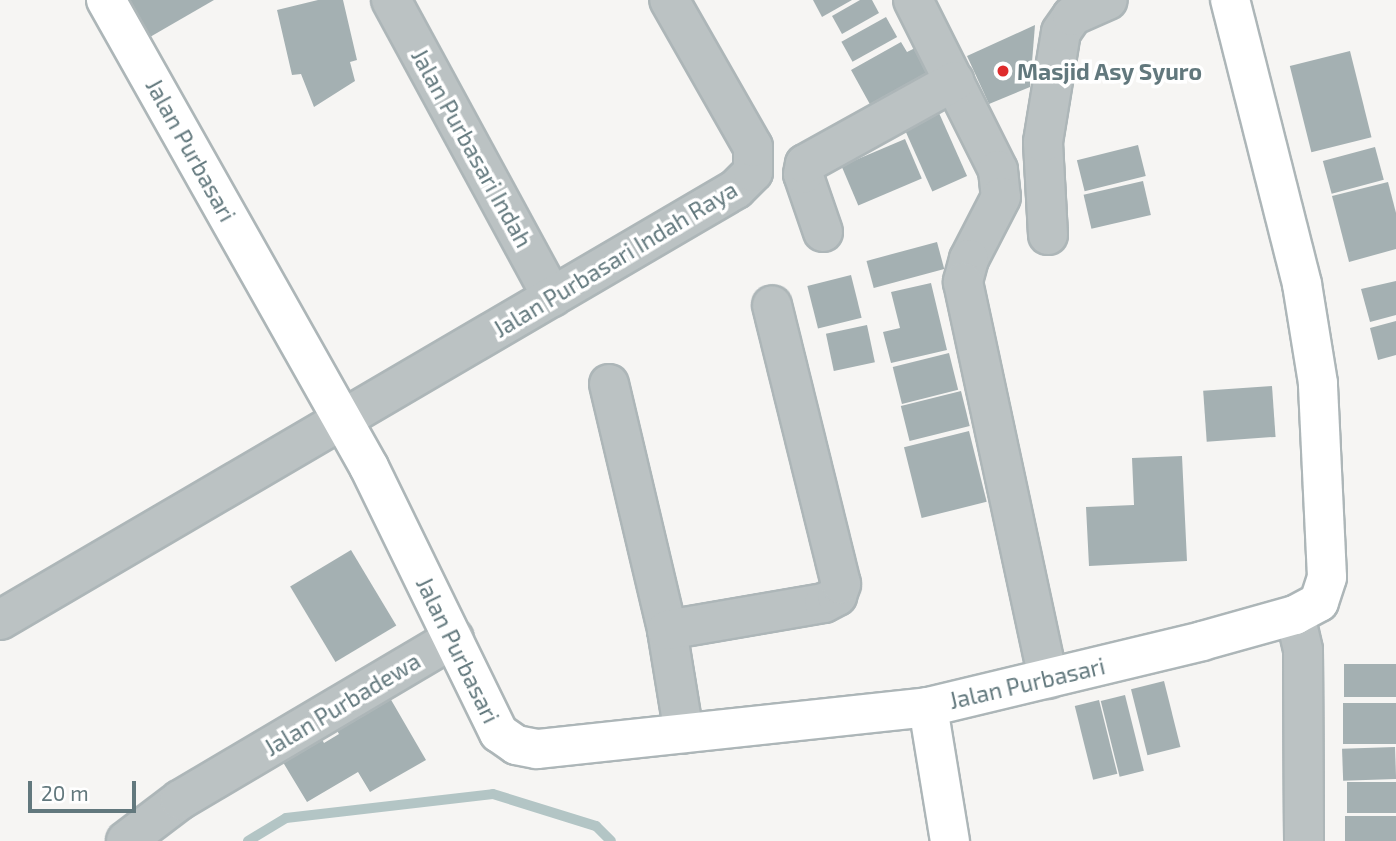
<!DOCTYPE html>
<style>
body{margin:0}
#map{position:relative;width:1396px;height:841px;overflow:hidden;background:#f6f5f3;font-family:"Exo 2",sans-serif}
div>[style]{position:absolute}
.stream>*{height:10px;margin:-5px;padding:0 5px;transform-origin:5px;border-radius:5px;background:#b3c5c5}
.building>*{inset:0;background:#a4b0b2;transform-origin:0 0}
.roads{filter:drop-shadow(2px 0 #adb6b8) drop-shadow(-2px 0 #adb6b8) drop-shadow(0 2px #adb6b8) drop-shadow(0 -2px #adb6b8)}
.street>*{height:38px;margin:-19px;padding:0 19px;transform-origin:19px;border-radius:19px;background:#bbc2c3}
.secondary>*{height:38px;margin:-19px;padding:0 19px;transform-origin:19px;border-radius:19px;background:#fff}
.dots>*{width:19px;height:19px;translate:-50% -50%;box-sizing:border-box;border:4px solid #fff;border-radius:50%}
span{translate:-50% -50%;white-space:nowrap;text-align:center;line-height:1.15;-webkit-text-stroke:7px #fff;paint-order:stroke}
.poi-label{font-size:23px;color:#62787d;font-weight:700}
.left{translate:0 -50%;text-align:left}
.street-label{font-size:23px;color:#62787d}
.scale{position:absolute;left:28px;top:781px;width:108px;height:32px;box-sizing:border-box;border:4px solid #62787d;border-top:0;padding-left:9px;font-size:21px;line-height:24px;white-space:nowrap;color:#62787d;-webkit-text-stroke:5px #fff;paint-order:stroke}
</style>
<div id="map">
<div class="stream">
<div style="left:248px;top:841px;width:44px;rotate:-31.2deg"></div>
<div style="left:286px;top:818px;width:208px;rotate:-6.6deg"></div>
<div style="left:493px;top:794px;width:108px;rotate:17.3deg"></div>
<div style="left:596px;top:826px;width:21px;rotate:45deg"></div>
</div>
<div class="building">
<div style="clip-path:polygon(129px 0,214px 0,150px 37px)"></div>
<div style="clip-path:polygon(318px 0,343px 0,357px 60px,350px 62px,355px 81px,314px 107px,301px 74px,292px 75px,277px 10px)"></div>
<div style="clip-path:polygon(813px 0,852px 0,822px 17px)"></div>
<div style="clip-path:polygon(860px 0,872px 0,879px 13px,842px 34px,832px 16px)"></div>
<div style="left:886px;top:17px;width:23px;height:51px;rotate:61deg"></div>
<div style="clip-path:polygon(1035px 25px,1030px 87px,989px 104px,967px 56px)"></div>
<div style="clip-path:polygon(901px 42px,907px 52px,921px 45px,936px 73px,872px 108px,851px 70px)"></div>
<div style="left:1350px;top:51px;width:89px;height:62px;rotate:76deg"></div>
<div style="left:939px;top:113px;width:69px;height:38px;rotate:66deg"></div>
<div style="left:905px;top:139px;width:43px;height:69px;rotate:67deg"></div>
<div style="left:1138px;top:145px;width:32px;height:63px;rotate:76deg"></div>
<div style="left:1375px;top:147px;width:34px;height:54px;rotate:75deg"></div>
<div style="left:1143px;top:181px;width:35px;height:61px;rotate:77deg"></div>
<div style="clip-path:polygon(1388px 182px,1396px 213px,1396px 249px,1349px 262px,1332px 196px)"></div>
<div style="left:937px;top:242px;width:28px;height:73px;rotate:75deg"></div>
<div style="left:851px;top:275px;width:44px;height:45px;rotate:76deg"></div>
<div style="clip-path:polygon(1396px 281px,1396px 315px,1370px 322px,1361px 289px)"></div>
<div style="clip-path:polygon(931px 283px,947px 350px,891px 363px,883px 332px,900px 328px,891px 292px)"></div>
<div style="clip-path:polygon(1396px 321px,1396px 355px,1378px 360px,1370px 328px)"></div>
<div style="left:867px;top:325px;width:38px;height:42px;rotate:78deg"></div>
<div style="left:949px;top:353px;width:38px;height:58px;rotate:76deg"></div>
<div style="left:1272px;top:386px;width:51px;height:69px;rotate:86deg"></div>
<div style="left:961px;top:391px;width:36px;height:62px;rotate:76deg"></div>
<div style="left:969px;top:431px;width:73px;height:67px;rotate:76deg"></div>
<div style="clip-path:polygon(1182px 456px,1187px 561px,1089px 566px,1086px 507px,1134px 505px,1132px 458px)"></div>
<div style="left:351px;top:550px;width:88px;height:71px;rotate:59deg"></div>
<div style="left:1396px;top:664px;width:33px;height:52px;rotate:90deg"></div>
<div style="left:1164px;top:681px;width:68px;height:34px;rotate:76deg"></div>
<div style="left:1125px;top:695px;width:78px;height:25px;rotate:76deg"></div>
<div style="clip-path:polygon(390px 698px,426px 760px,370px 792px,358px 772px,307px 802px,281px 759px,320px 736px,324px 743px,339px 734px,336px 729px)"></div>
<div style="left:1099px;top:700px;width:76px;height:25px;rotate:76deg"></div>
<div style="left:1396px;top:703px;width:41px;height:53px;rotate:90deg"></div>
<div style="left:1395px;top:747px;width:32px;height:53px;rotate:88deg"></div>
<div style="left:1396px;top:782px;width:31px;height:49px;rotate:90deg"></div>
<div style="left:1396px;top:816px;width:25px;height:51px;rotate:90deg"></div>
</div>
<div class="roads">
<div class="street">
<div style="left:391px;top:0;width:338px;rotate:61.5deg"></div>
<div style="left:913px;top:0;width:190px;rotate:63.4deg"></div>
<div style="left:998px;top:170px;width:27px;rotate:84deg"></div>
<div style="left:1001px;top:197px;width:70px;rotate:117.3deg"></div>
<div style="left:969px;top:259px;width:24px;rotate:105deg"></div>
<div style="left:963px;top:282px;width:406px;rotate:77.9deg"></div>
<div style="left:823px;top:232px;width:61px;rotate:-109deg"></div>
<div style="left:803px;top:174px;width:10px;rotate:-79deg"></div>
<div style="left:805px;top:164px;width:171px;rotate:-29deg"></div>
<div style="left:1048px;top:235px;width:93px;rotate:-93.1deg"></div>
<div style="left:1043px;top:142px;width:111px;rotate:-80.7deg"></div>
<div style="left:1061px;top:32px;width:19px;rotate:-55deg"></div>
<div style="left:1072px;top:16px;width:39px;rotate:-24deg"></div>
<div style="left:609px;top:384px;width:253px;rotate:76.7deg"></div>
<div style="left:667px;top:630px;width:105px;rotate:80.7deg"></div>
<div style="left:1295px;top:615px;width:36px;rotate:77deg"></div>
<div style="left:1303px;top:650px;width:191px;rotate:89.7deg"></div>
<div style="left:0;top:620px;width:853px;rotate:-30.35deg"></div>
<div style="left:736px;top:189px;width:24px;rotate:-45deg"></div>
<div style="left:753px;top:172px;width:25px;rotate:-90deg"></div>
<div style="left:753px;top:147px;width:169px;rotate:-119.7deg"></div>
<div style="left:667px;top:630px;width:159px;rotate:-9.8deg"></div>
<div style="left:824px;top:603px;width:15px;rotate:-28deg"></div>
<div style="left:837px;top:596px;width:13px;rotate:-72deg"></div>
<div style="left:841px;top:584px;width:287px;rotate:-103.9deg"></div>
<div style="left:126px;top:841px;width:68px;rotate:-37.2deg"></div>
<div style="left:180px;top:800px;width:318px;rotate:-30.6deg"></div>
</div>
<div class="secondary">
<div style="left:106px;top:0;width:536px;rotate:60.61deg"></div>
<div style="left:369px;top:467px;width:296px;rotate:64deg"></div>
<div style="left:499px;top:733px;width:21px;rotate:35deg"></div>
<div style="left:516px;top:745px;width:21px;rotate:11deg"></div>
<div style="left:537px;top:749px;width:393px;rotate:-6.1deg"></div>
<div style="left:928px;top:707px;width:282px;rotate:-13.5deg"></div>
<div style="left:1202px;top:641px;width:97px;rotate:-15.6deg"></div>
<div style="left:1295px;top:615px;width:27px;rotate:-28deg"></div>
<div style="left:1319px;top:602px;width:26px;rotate:-72deg"></div>
<div style="left:1327px;top:577px;width:194px;rotate:-92.7deg"></div>
<div style="left:1318px;top:383px;width:100px;rotate:-99.2deg"></div>
<div style="left:1302px;top:284px;width:293px;rotate:-104.2deg"></div>
<div style="left:928px;top:707px;width:136px;rotate:80.7deg"></div>
</div>
</div>
<div class="dots">
<div style="left:1003px;top:71px;background:#de2b2c"></div>
</div>
<div class="poi-label">
<span class="left" style="left:1017px;top:71px">Masjid Asy Syuro</span>
</div>
<div class="street-label">
<span style="left:472px;top:148px;rotate:61deg">Jalan Purbasari Indah</span>
<span style="left:191px;top:150px;rotate:61deg">Jalan Purbasari</span>
<span style="left:615px;top:259px;rotate:-31deg">Jalan Purbasari Indah Raya</span>
<span style="left:458px;top:650px;rotate:64deg">Jalan Purbasari</span>
<span style="left:1027px;top:683px;rotate:-13deg">Jalan Purbasari</span>
<span style="left:342px;top:704px;rotate:-31deg">Jalan Purbadewa</span>
</div>
<div class="scale">20 m</div>
</div>
